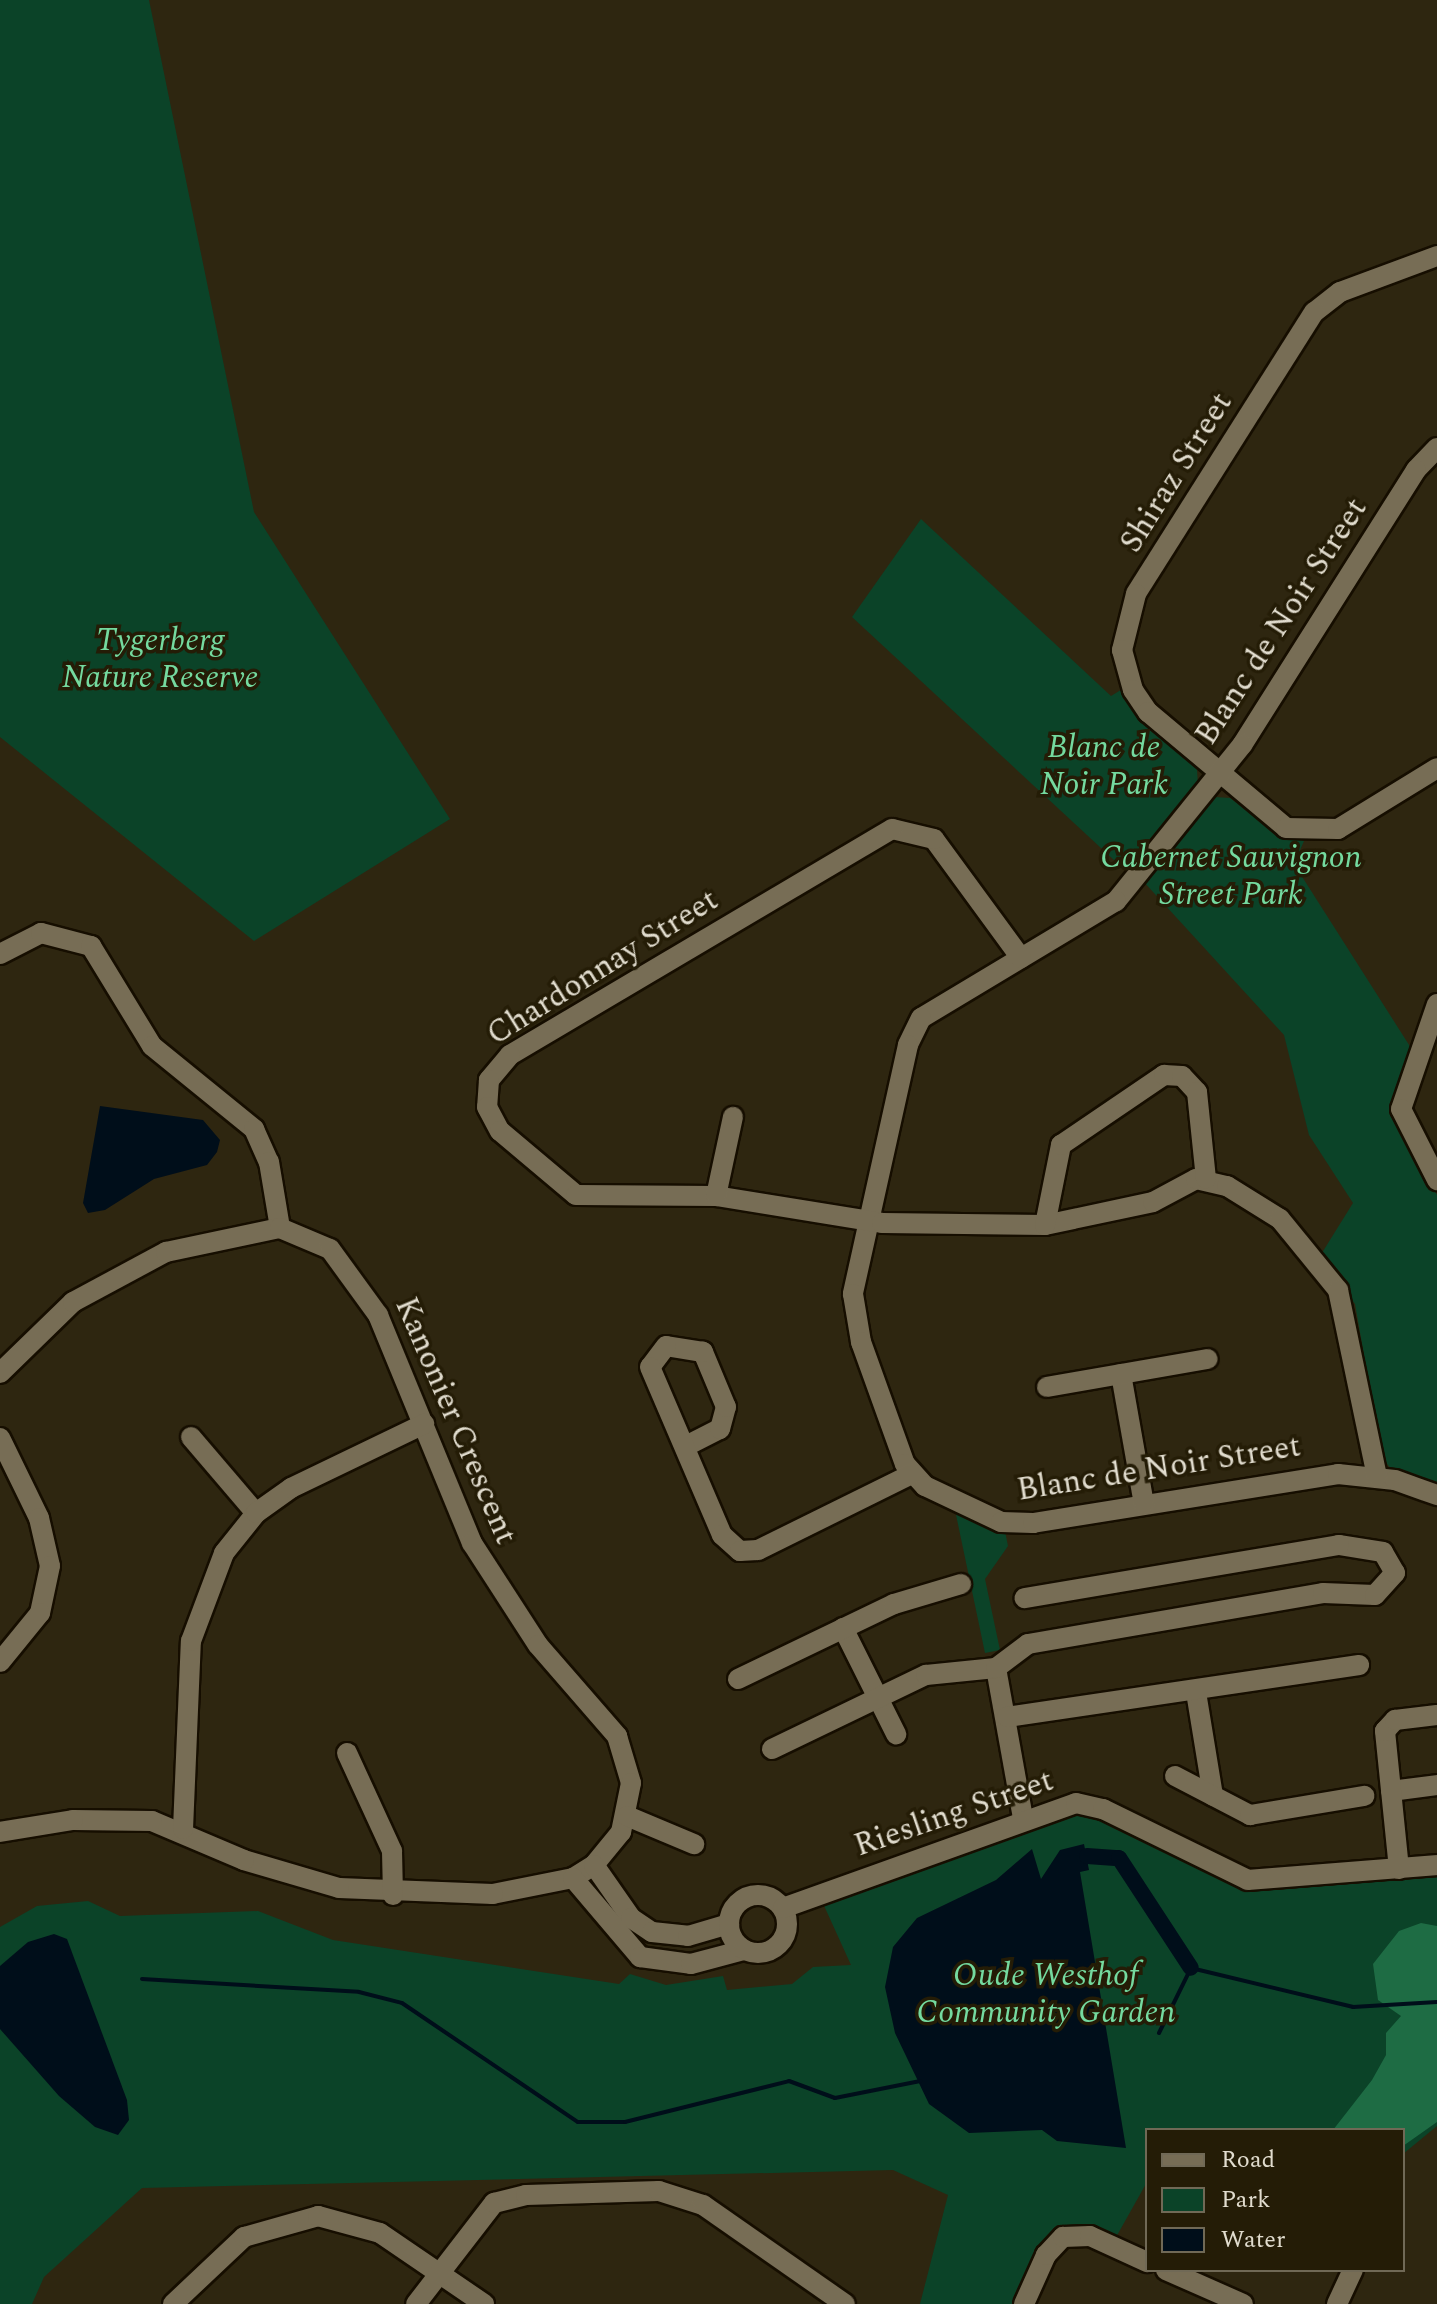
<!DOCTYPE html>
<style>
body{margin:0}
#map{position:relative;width:1437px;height:2304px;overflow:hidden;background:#2e2610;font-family:Spectral,serif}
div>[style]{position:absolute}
.green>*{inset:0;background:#0b4328}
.forest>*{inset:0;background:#1e6c44}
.water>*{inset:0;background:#000e1a}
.stream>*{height:4px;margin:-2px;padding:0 2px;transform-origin:2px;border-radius:2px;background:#000e1a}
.canal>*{height:16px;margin:-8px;padding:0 8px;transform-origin:8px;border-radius:8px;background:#000e1a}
.roads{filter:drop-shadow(2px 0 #160e00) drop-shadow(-2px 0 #160e00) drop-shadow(0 2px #160e00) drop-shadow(0 -2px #160e00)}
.minor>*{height:20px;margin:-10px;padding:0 10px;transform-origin:10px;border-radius:10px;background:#776d55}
.minor>.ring{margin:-10px;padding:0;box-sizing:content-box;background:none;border:20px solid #776d55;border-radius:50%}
span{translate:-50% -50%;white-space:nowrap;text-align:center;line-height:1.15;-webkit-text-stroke:7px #241c06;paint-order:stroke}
.street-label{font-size:32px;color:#e1dcce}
.park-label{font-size:32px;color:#74da9f;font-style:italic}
.legend{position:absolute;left:1145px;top:2128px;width:260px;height:144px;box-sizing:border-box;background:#241c06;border:2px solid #706956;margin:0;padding:10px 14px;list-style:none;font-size:24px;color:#e1dcce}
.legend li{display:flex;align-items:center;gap:16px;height:40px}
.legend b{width:40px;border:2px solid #706956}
</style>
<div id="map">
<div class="green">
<div style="clip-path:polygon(0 0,149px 0,254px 512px,450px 819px,254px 941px,0 737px)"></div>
<div style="clip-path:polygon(921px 519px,1111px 696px,1124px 688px,1197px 769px,1198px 786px,1129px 874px,852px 617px)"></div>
<div style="clip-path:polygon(1215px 797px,1230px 798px,1276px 832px,1304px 841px,1294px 864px,1411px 1048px,1394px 1115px,1437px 1195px,1437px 1487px,1393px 1471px,1382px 1458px,1355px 1304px,1320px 1256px,1353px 1203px,1309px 1135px,1284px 1035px,1143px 881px)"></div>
<div style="clip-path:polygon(955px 1510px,1005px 1531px,1008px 1546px,985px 1579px,1000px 1650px,985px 1653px)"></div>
<div style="clip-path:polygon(1063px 1812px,1097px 1815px,1210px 1875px,1250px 1888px,1437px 1872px,1437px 2126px,1403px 2154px,1403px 2130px,1147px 2130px,1147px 2182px,1115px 2239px,1086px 2227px,1057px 2231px,1040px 2249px,1016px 2304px,920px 2304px,948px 2195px,893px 2170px,142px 2188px,44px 2277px,32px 2304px,0 2304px,0 1927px,37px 1906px,88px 1901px,120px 1916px,258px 1911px,333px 1940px,619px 1984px,630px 1974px,666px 1985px,723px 1976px,727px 1990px,792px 1984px,813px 1967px,851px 1965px,821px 1899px)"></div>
</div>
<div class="forest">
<div style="clip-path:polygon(1421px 1923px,1437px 1926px,1437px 2122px,1403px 2146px,1403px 2130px,1333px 2130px,1372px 2080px,1386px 2055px,1386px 2033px,1401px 2016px,1378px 2000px,1373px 1964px,1399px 1931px)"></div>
</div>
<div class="water">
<div style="clip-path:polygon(100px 1106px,203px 1120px,220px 1140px,217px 1152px,207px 1165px,154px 1179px,105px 1210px,88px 1213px,83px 1203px)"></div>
<div style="clip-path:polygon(1084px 1844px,1089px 1870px,1080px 1872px,1126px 2148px,1057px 2141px,1042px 2130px,969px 2133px,929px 2104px,895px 2033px,885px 1987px,893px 1947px,917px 1918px,996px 1880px,1032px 1849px,1041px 1879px,1060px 1850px)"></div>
<div style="clip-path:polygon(54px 1934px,67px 1939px,127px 2100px,129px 2120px,118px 2135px,95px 2127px,59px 2096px,0 2029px,0 1966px,28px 1942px)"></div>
</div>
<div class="stream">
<div style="left:142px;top:1979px;width:217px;rotate:3.4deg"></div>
<div style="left:359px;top:1992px;width:44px;rotate:14.3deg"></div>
<div style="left:402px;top:2003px;width:212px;rotate:34.1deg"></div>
<div style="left:578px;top:2122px;width:47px"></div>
<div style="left:625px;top:2122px;width:169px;rotate:-14deg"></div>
<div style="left:789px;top:2081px;width:49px;rotate:20.3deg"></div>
<div style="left:835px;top:2098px;width:87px;rotate:-11.3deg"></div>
<div style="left:1159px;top:2033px;width:72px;rotate:-63.8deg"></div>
<div style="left:1191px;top:1968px;width:167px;rotate:13.5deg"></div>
<div style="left:1353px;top:2007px;width:84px;rotate:-3.4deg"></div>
</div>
<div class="canal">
<div style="left:1087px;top:1856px;width:32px;rotate:4deg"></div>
<div style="left:1119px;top:1858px;width:131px;rotate:56.8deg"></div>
</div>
<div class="roads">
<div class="minor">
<div style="left:1437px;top:256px;width:103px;rotate:159.6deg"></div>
<div style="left:1340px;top:292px;width:33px;rotate:142deg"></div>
<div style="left:1314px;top:312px;width:333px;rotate:122.3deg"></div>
<div style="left:1136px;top:594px;width:58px;rotate:104deg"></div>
<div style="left:1122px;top:650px;width:41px;rotate:74.6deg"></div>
<div style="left:1133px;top:690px;width:27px;rotate:56deg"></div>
<div style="left:1148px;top:712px;width:180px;rotate:40deg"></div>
<div style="left:1286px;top:828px;width:52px;rotate:1.1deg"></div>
<div style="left:1338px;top:829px;width:116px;rotate:-31.6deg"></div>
<div style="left:1437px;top:448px;width:30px;rotate:134deg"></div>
<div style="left:1416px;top:470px;width:325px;rotate:122.3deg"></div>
<div style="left:1242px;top:745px;width:201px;rotate:128.9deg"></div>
<div style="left:1116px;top:901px;width:227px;rotate:149deg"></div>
<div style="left:921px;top:1018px;width:30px;rotate:116deg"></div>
<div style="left:908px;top:1045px;width:255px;rotate:102.5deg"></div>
<div style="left:853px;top:1294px;width:49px;rotate:80.5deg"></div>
<div style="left:861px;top:1342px;width:130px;rotate:70.2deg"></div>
<div style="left:905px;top:1464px;width:30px;rotate:48deg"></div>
<div style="left:925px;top:1486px;width:84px;rotate:25.3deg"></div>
<div style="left:1001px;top:1522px;width:32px;rotate:2deg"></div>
<div style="left:1033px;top:1523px;width:309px;rotate:-9.1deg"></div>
<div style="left:1338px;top:1474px;width:57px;rotate:6deg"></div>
<div style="left:1395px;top:1480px;width:45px;rotate:19.7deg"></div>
<div style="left:0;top:954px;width:46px;rotate:-27.1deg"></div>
<div style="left:41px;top:933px;width:52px;rotate:14.6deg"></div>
<div style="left:91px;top:946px;width:117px;rotate:58.6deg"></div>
<div style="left:152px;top:1046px;width:132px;rotate:39.1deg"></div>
<div style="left:254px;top:1129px;width:36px;rotate:66deg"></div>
<div style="left:269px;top:1162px;width:67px;rotate:80.5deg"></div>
<div style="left:1021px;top:958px;width:147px;rotate:-126.2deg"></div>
<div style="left:934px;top:839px;width:43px;rotate:-166.6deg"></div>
<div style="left:892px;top:829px;width:444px;rotate:149.4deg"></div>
<div style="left:510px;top:1055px;width:33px;rotate:130deg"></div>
<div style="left:489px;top:1080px;width:27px;rotate:94deg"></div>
<div style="left:487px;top:1107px;width:27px;rotate:62deg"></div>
<div style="left:500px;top:1131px;width:99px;rotate:40.1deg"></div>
<div style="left:576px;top:1195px;width:140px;rotate:0.4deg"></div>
<div style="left:716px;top:1196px;width:168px;rotate:9.2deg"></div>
<div style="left:882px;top:1223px;width:163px;rotate:0.7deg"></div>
<div style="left:1045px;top:1225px;width:110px;rotate:-12deg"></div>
<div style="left:1153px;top:1202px;width:49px;rotate:-28.1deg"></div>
<div style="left:1196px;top:1179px;width:32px;rotate:13deg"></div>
<div style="left:1227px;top:1186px;width:62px;rotate:31.9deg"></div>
<div style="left:1280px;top:1219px;width:92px;rotate:50.8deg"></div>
<div style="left:1338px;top:1290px;width:190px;rotate:78.2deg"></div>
<div style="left:1437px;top:1004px;width:111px;rotate:108.9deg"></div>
<div style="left:1401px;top:1109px;width:80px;rotate:63.1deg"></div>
<div style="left:716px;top:1196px;width:81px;rotate:-77.9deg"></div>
<div style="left:1045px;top:1225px;width:82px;rotate:-78.7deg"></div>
<div style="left:1061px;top:1145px;width:125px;rotate:-34.2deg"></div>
<div style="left:1164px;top:1075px;width:18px;rotate:3deg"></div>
<div style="left:1182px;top:1076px;width:22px;rotate:47deg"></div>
<div style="left:1197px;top:1092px;width:87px;rotate:84.1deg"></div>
<div style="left:0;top:1373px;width:102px;rotate:-44.2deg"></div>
<div style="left:73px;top:1302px;width:106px;rotate:-28.3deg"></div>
<div style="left:166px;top:1252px;width:116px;rotate:-11.9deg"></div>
<div style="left:280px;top:1228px;width:54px;rotate:22.8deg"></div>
<div style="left:330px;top:1249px;width:82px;rotate:54deg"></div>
<div style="left:378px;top:1315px;width:247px;rotate:67.6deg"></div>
<div style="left:472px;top:1543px;width:121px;rotate:57.1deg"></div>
<div style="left:538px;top:1645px;width:121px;rotate:49deg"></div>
<div style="left:617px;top:1736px;width:49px;rotate:73.4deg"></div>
<div style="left:631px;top:1783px;width:50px;rotate:101.5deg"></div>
<div style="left:621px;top:1832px;width:43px;rotate:129.3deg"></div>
<div style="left:594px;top:1865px;width:25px;rotate:148deg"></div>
<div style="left:573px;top:1878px;width:82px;rotate:168.7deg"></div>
<div style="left:493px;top:1894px;width:154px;rotate:-177.8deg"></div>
<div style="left:339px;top:1888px;width:99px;rotate:-163.6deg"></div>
<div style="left:244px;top:1860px;width:100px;rotate:-157deg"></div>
<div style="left:152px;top:1821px;width:79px;rotate:-179.3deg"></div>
<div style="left:73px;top:1820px;width:74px;rotate:170.7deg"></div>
<div style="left:1121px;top:1374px;width:132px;rotate:80deg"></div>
<div style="left:1047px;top:1387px;width:163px;rotate:-9.9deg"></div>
<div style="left:191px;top:1437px;width:100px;rotate:49.5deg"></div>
<div style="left:0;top:1438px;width:89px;rotate:64deg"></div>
<div style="left:39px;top:1518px;width:49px;rotate:77.1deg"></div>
<div style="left:50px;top:1566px;width:48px;rotate:102deg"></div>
<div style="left:40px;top:1613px;width:63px;rotate:129.2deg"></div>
<div style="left:686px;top:1446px;width:38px;rotate:-27deg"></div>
<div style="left:720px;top:1429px;width:23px;rotate:-75deg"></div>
<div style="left:726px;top:1407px;width:60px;rotate:-112.7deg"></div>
<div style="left:703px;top:1352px;width:37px;rotate:-171deg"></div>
<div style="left:666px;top:1346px;width:26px;rotate:127deg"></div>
<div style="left:650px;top:1367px;width:183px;rotate:66.8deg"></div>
<div style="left:722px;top:1535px;width:24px;rotate:42deg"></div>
<div style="left:740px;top:1551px;width:18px;rotate:-3deg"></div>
<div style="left:758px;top:1550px;width:172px;rotate:-26.3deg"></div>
<div style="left:843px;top:1628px;width:119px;rotate:63.4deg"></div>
<div style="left:996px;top:1668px;width:152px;rotate:79.8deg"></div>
<div style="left:738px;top:1679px;width:173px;rotate:-25.7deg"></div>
<div style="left:894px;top:1604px;width:70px;rotate:-16.6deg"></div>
<div style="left:1196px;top:1692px;width:105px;rotate:80.7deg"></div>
<div style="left:1007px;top:1717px;width:356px;rotate:-8.4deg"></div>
<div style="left:772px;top:1749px;width:171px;rotate:-25.7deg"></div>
<div style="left:926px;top:1675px;width:70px;rotate:-5.7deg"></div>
<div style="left:996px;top:1668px;width:40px;rotate:-37deg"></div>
<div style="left:1028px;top:1644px;width:299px;rotate:-9.8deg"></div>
<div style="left:1323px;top:1593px;width:52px;rotate:2.2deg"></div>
<div style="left:1375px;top:1595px;width:30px;rotate:-48deg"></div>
<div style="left:1395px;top:1573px;width:24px;rotate:-120deg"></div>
<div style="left:1383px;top:1552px;width:45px;rotate:-171deg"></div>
<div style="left:1339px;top:1545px;width:319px;rotate:170.4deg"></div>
<div style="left:347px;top:1753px;width:108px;rotate:65.3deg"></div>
<div style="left:392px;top:1851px;width:44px;rotate:88.7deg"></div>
<div style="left:1175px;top:1776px;width:85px;rotate:27.5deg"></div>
<div style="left:1250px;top:1815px;width:116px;rotate:-9.5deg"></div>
<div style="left:1391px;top:1791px;width:46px;rotate:-7.4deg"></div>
<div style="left:627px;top:1816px;width:73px;rotate:22.7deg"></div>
<div style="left:183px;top:1829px;width:188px;rotate:-87.6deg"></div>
<div style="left:191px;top:1641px;width:94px;rotate:-69.4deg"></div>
<div style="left:224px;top:1553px;width:51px;rotate:-51.3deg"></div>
<div style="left:256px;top:1513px;width:43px;rotate:-35.5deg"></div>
<div style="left:291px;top:1488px;width:148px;rotate:-25.7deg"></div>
<div style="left:594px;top:1865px;width:65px;rotate:55.1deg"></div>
<div style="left:631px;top:1918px;width:25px;rotate:34deg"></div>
<div style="left:652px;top:1932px;width:36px;rotate:6deg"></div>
<div style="left:688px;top:1936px;width:43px;rotate:-16.3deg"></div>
<div style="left:1399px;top:1869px;width:139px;rotate:-95.8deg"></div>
<div style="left:1385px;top:1731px;width:15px;rotate:-48deg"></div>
<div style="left:1395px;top:1720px;width:42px;rotate:-6.8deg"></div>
<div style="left:573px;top:1878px;width:104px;rotate:49.7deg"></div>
<div style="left:640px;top:1957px;width:51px;rotate:7.8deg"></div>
<div style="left:691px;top:1964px;width:55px;rotate:-14.8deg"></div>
<div class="ring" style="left:729px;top:1895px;width:38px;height:38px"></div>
<div style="left:783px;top:1908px;width:311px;rotate:-19.7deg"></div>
<div style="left:1076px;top:1803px;width:28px;rotate:13deg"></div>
<div style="left:1103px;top:1809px;width:161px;rotate:26.1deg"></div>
<div style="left:1248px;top:1880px;width:190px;rotate:-4.5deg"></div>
<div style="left:1166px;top:2270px;width:84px;rotate:23.8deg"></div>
<div style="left:173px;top:2304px;width:98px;rotate:-43.3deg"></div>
<div style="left:244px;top:2237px;width:77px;rotate:-15.8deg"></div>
<div style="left:318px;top:2216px;width:64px;rotate:15.3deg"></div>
<div style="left:380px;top:2233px;width:126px;rotate:34.3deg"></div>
<div style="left:416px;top:2304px;width:128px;rotate:-52.3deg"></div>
<div style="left:494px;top:2203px;width:33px;rotate:-14deg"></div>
<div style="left:526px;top:2195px;width:133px;rotate:-1.7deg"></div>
<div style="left:659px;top:2191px;width:46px;rotate:17.7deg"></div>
<div style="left:703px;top:2205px;width:173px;rotate:34.9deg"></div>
<div style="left:1024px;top:2304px;width:54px;rotate:-65.8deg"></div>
<div style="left:1046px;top:2255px;width:25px;rotate:-47deg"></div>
<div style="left:1063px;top:2237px;width:27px;rotate:-2deg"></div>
<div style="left:1090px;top:2236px;width:63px;rotate:24.5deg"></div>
<div style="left:1337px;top:2304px;width:38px;rotate:-65deg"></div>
</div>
</div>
<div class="street-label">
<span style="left:1177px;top:473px;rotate:-58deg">Shiraz Street</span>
<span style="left:1282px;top:622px;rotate:-57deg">Blanc de Noir Street</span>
<span style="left:603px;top:968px;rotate:-32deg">Chardonnay Street</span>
<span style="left:455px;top:1421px;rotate:67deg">Kanonier Crescent</span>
<span style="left:1159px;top:1469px;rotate:-9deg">Blanc de Noir Street</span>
<span style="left:954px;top:1814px;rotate:-19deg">Riesling Street</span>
</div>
<div class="park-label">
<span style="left:160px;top:660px">Tygerberg<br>Nature Reserve</span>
<span style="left:1104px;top:767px">Blanc de<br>Noir Park</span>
<span style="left:1231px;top:877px">Cabernet Sauvignon<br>Street Park</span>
<span style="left:1046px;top:1995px">Oude Westhof<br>Community Garden</span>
</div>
<ul class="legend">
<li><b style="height:10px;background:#776d55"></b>Road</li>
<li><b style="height:22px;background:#0b4328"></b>Park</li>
<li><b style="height:22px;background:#000e1a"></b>Water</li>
</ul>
</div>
